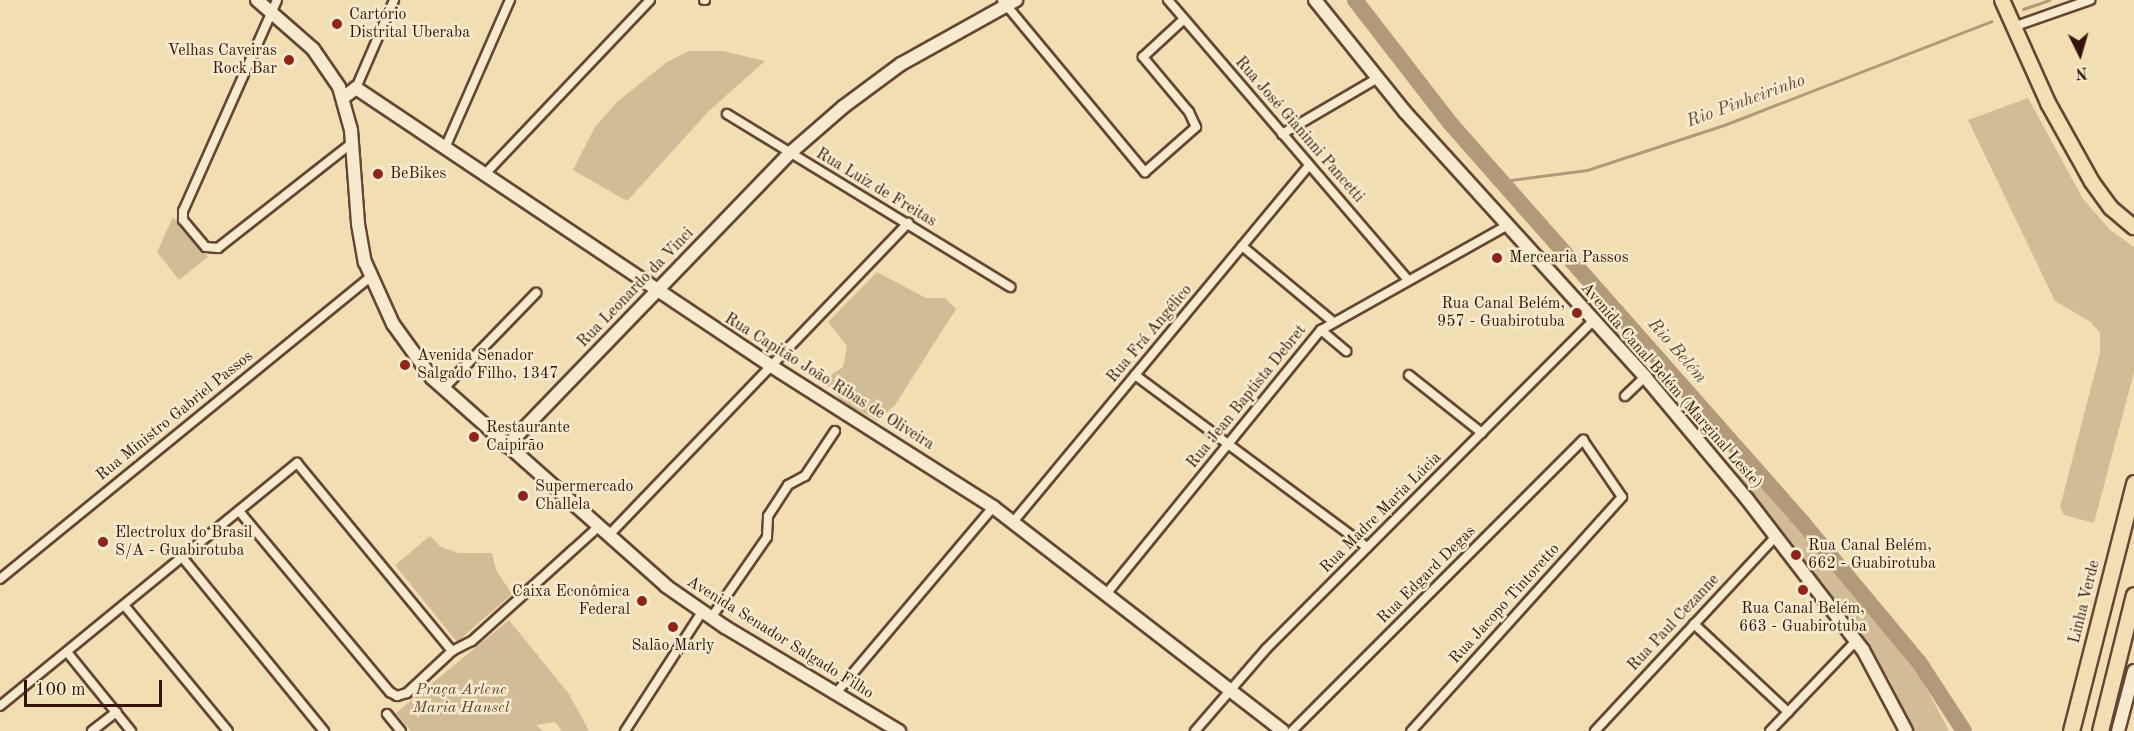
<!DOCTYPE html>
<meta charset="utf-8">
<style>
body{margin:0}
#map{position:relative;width:2134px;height:731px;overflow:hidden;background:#f2deb3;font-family:"Old Standard TT",serif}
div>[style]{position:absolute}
.green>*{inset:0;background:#d2bc96}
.stream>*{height:3px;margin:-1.5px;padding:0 1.5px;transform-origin:1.5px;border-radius:1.5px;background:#b29979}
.river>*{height:16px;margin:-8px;padding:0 8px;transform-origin:8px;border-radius:8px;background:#b29979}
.roads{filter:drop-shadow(2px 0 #644632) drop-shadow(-2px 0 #644632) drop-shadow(0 2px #644632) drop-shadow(0 -2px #644632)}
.street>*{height:8px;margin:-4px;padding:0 4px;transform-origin:4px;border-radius:4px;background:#f7eace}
.secondary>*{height:12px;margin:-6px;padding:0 6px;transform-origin:6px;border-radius:6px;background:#f7eace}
.primary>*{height:14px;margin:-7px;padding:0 7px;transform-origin:7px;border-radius:7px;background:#f2deb3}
.highway>*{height:15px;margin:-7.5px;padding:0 7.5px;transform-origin:7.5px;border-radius:7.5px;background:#f2deb3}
.dots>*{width:16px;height:16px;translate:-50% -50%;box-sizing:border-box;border:3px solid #f7eace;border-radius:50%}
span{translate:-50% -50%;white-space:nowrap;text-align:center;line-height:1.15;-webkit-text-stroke:5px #f7eace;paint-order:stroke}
.poi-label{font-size:16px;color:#351407}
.left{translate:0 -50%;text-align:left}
.right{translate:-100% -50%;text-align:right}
.street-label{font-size:16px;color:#351407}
.park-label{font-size:16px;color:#644632;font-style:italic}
.water-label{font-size:18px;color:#674935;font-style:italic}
.north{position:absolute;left:2050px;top:24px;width:60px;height:60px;-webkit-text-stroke:4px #f7eace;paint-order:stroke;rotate:175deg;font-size:16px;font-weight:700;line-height:24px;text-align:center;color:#351407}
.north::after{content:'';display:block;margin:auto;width:21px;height:27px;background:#351407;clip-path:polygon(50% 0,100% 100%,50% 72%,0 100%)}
.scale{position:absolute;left:24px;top:680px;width:138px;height:27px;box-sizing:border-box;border:3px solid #351407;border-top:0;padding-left:8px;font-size:18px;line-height:21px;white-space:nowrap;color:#351407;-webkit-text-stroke:4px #f7eace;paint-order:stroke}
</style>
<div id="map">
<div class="green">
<div style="clip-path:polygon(689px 51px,722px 51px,765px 61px,709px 111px,627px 201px,573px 170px,595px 127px,617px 102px,667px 62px)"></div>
<div style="clip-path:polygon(2028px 98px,2083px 199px,2110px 230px,2134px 247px,2134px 372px,2094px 523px,2064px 515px,2060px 507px,2100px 353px,2100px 333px,2091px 322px,2055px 301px,1968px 120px)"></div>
<div style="clip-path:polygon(173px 217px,208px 257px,179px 280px,157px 252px)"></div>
<div style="clip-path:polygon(877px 272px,926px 298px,945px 298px,956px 309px,895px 405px,878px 421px,844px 403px,823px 381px,843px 367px,847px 346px,828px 322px)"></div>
<div style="clip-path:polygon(1745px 468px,1912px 661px,1949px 731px,1914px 731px,1890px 681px,1857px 631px,1735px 474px)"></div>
<div style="clip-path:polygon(430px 536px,441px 547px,458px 553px,492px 553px,496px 570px,512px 594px,457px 642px,395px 565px)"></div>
<div style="clip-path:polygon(509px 620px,569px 694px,589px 731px,562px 731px,555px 722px,536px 725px,543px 731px,411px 731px,396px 713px)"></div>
</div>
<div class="stream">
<div style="left:2023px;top:9px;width:28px;rotate:-19deg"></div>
<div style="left:1503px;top:181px;width:85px;rotate:-7.5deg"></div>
<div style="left:1587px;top:170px;width:144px;rotate:-18.2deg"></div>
<div style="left:1724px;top:125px;width:287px;rotate:-21.2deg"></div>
</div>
<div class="river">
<div style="left:1355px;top:0;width:155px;rotate:52.3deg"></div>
<div style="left:1450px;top:123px;width:533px;rotate:48.57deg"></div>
<div style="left:1803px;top:523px;width:181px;rotate:50.2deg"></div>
<div style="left:1919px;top:662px;width:82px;rotate:56.9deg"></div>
</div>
<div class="roads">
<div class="street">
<div style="left:277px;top:0;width:231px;rotate:114deg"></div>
<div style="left:183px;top:211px;width:9px;rotate:90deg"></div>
<div style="left:183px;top:220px;width:35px;rotate:50deg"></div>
<div style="left:206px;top:247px;width:12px;rotate:5deg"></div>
<div style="left:218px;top:248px;width:172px;rotate:-38.1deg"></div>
<div style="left:704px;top:0;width:1px"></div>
<div style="left:1002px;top:0;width:224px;rotate:50.3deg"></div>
<div style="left:1145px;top:172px;width:68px;rotate:-41.4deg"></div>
<div style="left:1196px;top:127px;width:17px;rotate:-115deg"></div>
<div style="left:1189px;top:112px;width:72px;rotate:-129.9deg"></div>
<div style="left:1143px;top:57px;width:56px;rotate:-42.8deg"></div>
<div style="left:1168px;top:0;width:369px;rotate:49.4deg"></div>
<div style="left:2013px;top:27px;width:82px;rotate:-19.3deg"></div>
<div style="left:356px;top:88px;width:96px;rotate:-66.6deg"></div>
<div style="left:727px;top:114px;width:332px;rotate:31.4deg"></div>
<div style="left:1282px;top:134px;width:111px;rotate:-30.3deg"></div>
<div style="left:445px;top:148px;width:162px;rotate:-66.3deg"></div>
<div style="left:484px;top:175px;width:241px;rotate:-46.5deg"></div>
<div style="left:1242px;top:246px;width:117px;rotate:39.8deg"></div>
<div style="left:1321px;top:330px;width:33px;rotate:40deg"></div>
<div style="left:1135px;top:375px;width:289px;rotate:36.6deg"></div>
<div style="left:1409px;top:375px;width:93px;rotate:38.5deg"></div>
<div style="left:443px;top:389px;width:134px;rotate:-45.9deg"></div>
<div style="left:1625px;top:396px;width:28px;rotate:-44deg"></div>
<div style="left:239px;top:511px;width:236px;rotate:50.2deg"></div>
<div style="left:390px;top:692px;width:8px;rotate:30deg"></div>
<div style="left:397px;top:696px;width:10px;rotate:-17deg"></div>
<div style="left:407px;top:693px;width:62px;rotate:-43deg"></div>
<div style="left:452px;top:651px;width:22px;rotate:-27deg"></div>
<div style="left:472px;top:641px;width:170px;rotate:-42.1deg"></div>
<div style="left:1013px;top:522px;width:463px;rotate:-50.3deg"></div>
<div style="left:608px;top:536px;width:434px;rotate:-46.2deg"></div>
<div style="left:182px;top:557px;width:225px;rotate:50.8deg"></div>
<div style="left:0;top:579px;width:478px;rotate:-39.2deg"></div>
<div style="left:1107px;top:593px;width:339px;rotate:-50.9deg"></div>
<div style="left:1321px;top:330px;width:214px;rotate:-29.3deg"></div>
<div style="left:124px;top:605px;width:163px;rotate:50.5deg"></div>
<div style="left:711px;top:618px;width:98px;rotate:-55.3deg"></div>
<div style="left:767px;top:537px;width:21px;rotate:-87deg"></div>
<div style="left:768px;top:516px;width:37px;rotate:-57deg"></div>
<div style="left:788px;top:485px;width:19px;rotate:-28deg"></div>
<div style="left:805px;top:476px;width:54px;rotate:-56.3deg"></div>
<div style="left:1694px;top:624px;width:129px;rotate:43.1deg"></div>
<div style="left:67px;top:652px;width:102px;rotate:51deg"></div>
<div style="left:836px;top:693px;width:243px;rotate:-49.8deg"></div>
<div style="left:0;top:706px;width:384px;rotate:-39.3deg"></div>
<div style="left:297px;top:463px;width:244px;rotate:50.5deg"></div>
<div style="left:387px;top:714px;width:22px;rotate:51deg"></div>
<div style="left:92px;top:731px;width:31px;rotate:-38deg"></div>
<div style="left:625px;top:731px;width:142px;rotate:-57.1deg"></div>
<div style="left:1195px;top:731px;width:108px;rotate:-49.1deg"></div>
<div style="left:1266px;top:649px;width:465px;rotate:-45.1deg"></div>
<div style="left:1292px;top:731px;width:412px;rotate:-45deg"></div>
<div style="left:1583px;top:440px;width:69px;rotate:55.6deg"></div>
<div style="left:1622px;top:497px;width:315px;rotate:132deg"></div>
<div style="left:1595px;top:731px;width:266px;rotate:-47.1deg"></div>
<div style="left:1770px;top:731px;width:124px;rotate:-46.3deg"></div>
</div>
<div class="secondary">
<div style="left:257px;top:0;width:74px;rotate:41.2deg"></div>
<div style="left:313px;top:49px;width:46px;rotate:55.6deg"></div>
<div style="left:339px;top:87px;width:45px;rotate:74.4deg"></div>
<div style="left:351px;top:130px;width:94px;rotate:85.7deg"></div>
<div style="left:358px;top:224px;width:39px;rotate:80deg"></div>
<div style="left:365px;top:262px;width:68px;rotate:65.7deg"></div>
<div style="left:393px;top:324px;width:67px;rotate:54.2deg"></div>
<div style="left:432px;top:378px;width:313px;rotate:41.6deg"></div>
<div style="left:666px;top:586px;width:72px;rotate:34.8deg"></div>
<div style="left:725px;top:627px;width:203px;rotate:30.9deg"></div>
<div style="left:1315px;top:0;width:144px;rotate:51.2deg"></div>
<div style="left:1405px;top:112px;width:358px;rotate:47.8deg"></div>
<div style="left:1645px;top:377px;width:159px;rotate:50.1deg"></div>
<div style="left:1747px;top:499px;width:190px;rotate:52.5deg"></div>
<div style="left:1863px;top:650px;width:92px;rotate:62deg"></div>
<div style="left:343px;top:98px;width:16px;rotate:-38deg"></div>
<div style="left:356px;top:88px;width:500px;rotate:33.8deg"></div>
<div style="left:771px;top:366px;width:263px;rotate:32.4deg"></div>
<div style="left:993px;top:507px;width:366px;rotate:37.7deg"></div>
<div style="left:507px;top:446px;width:406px;rotate:-46deg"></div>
<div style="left:789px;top:154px;width:72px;rotate:-41deg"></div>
<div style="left:843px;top:107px;width:72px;rotate:-36.6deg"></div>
<div style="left:901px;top:64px;width:132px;rotate:-29.1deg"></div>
<div style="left:2118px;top:731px;width:62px;rotate:-75.1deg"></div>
</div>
<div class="primary">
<div style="left:2002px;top:0;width:113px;rotate:65.9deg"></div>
<div style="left:2048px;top:103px;width:90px;rotate:60.9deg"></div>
<div style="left:2092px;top:182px;width:32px;rotate:54deg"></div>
<div style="left:2111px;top:208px;width:30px;rotate:40deg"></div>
</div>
<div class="highway">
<div style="left:2071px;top:731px;width:256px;rotate:-75.7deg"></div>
<div style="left:2100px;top:731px;width:140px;rotate:-76deg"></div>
</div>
</div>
<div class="dots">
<div style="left:337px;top:24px;background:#8f2418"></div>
<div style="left:289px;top:60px;background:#8f2418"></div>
<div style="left:378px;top:174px;background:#8f2418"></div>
<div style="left:1497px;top:258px;background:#8f2418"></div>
<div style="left:1577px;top:313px;background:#8f2418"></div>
<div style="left:405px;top:365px;background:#8f2418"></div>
<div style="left:474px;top:437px;background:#8f2418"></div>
<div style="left:523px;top:496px;background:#8f2418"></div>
<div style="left:103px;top:542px;background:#8f2418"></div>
<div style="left:1796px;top:555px;background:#8f2418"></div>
<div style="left:1803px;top:590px;background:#8f2418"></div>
<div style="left:642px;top:601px;background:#8f2418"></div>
<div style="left:673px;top:627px;background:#8f2418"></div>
</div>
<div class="poi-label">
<span class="left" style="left:349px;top:24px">Cartório<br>Distrital Uberaba</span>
<span class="right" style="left:277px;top:60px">Velhas Caveiras<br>Rock Bar</span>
<span class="left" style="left:390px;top:174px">BeBikes</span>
<span class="left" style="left:1509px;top:258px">Mercearia Passos</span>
<span class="right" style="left:1565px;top:313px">Rua Canal Belém,<br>957 - Guabirotuba</span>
<span class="left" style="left:417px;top:365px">Avenida Senador<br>Salgado Filho, 1347</span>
<span class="left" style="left:486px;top:437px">Restaurante<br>Caipirão</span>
<span class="left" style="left:535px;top:496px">Supermercado<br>Challela</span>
<span class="left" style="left:115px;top:542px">Electrolux do Brasil<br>S/A - Guabirotuba</span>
<span class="left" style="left:1808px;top:555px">Rua Canal Belém,<br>662 - Guabirotuba</span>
<span class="right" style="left:630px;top:601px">Caixa Econômica<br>Federal</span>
<span style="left:1803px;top:618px">Rua Canal Belém,<br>663 - Guabirotuba</span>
<span style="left:673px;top:646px">Salão Marly</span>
</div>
<div class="street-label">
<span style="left:1299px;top:130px;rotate:49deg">Rua José Gianinni Pancetti</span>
<span style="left:876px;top:188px;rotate:31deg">Rua Luiz de Freitas</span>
<span style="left:636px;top:288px;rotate:-46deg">Rua Leonardo da Vinci</span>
<span style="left:1150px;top:334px;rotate:-50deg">Rua Frá Angélico</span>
<span style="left:829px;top:382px;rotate:32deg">Rua Capitão João Ribas de Oliveira</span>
<span style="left:1671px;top:386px;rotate:49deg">Avenida Canal Belém (Marginal Leste)</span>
<span style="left:1247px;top:397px;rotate:-51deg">Rua Jean Baptista Debret</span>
<span style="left:175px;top:416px;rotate:-39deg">Rua Ministro Gabriel Passos</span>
<span style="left:1381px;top:513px;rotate:-45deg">Rua Madre Maria Lúcia</span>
<span style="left:1427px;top:575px;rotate:-45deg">Rua Edgard Degas</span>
<span style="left:2085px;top:602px;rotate:-76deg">Linha Verde</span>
<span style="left:1505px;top:604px;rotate:-48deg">Rua Jacopo Tintoretto</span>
<span style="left:1674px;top:623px;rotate:-47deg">Rua Paul Cezanne</span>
<span style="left:780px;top:638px;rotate:32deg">Avenida Senador Salgado Filho</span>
</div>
<div class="park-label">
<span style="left:461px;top:699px">Praça Arlene<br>Maria Hansel</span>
</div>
<div class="water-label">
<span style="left:1746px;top:101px;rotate:-20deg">Rio Pinheirinho</span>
<span style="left:1677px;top:351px;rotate:49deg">Rio Belém</span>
</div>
<div class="north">N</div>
<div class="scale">100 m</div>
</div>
